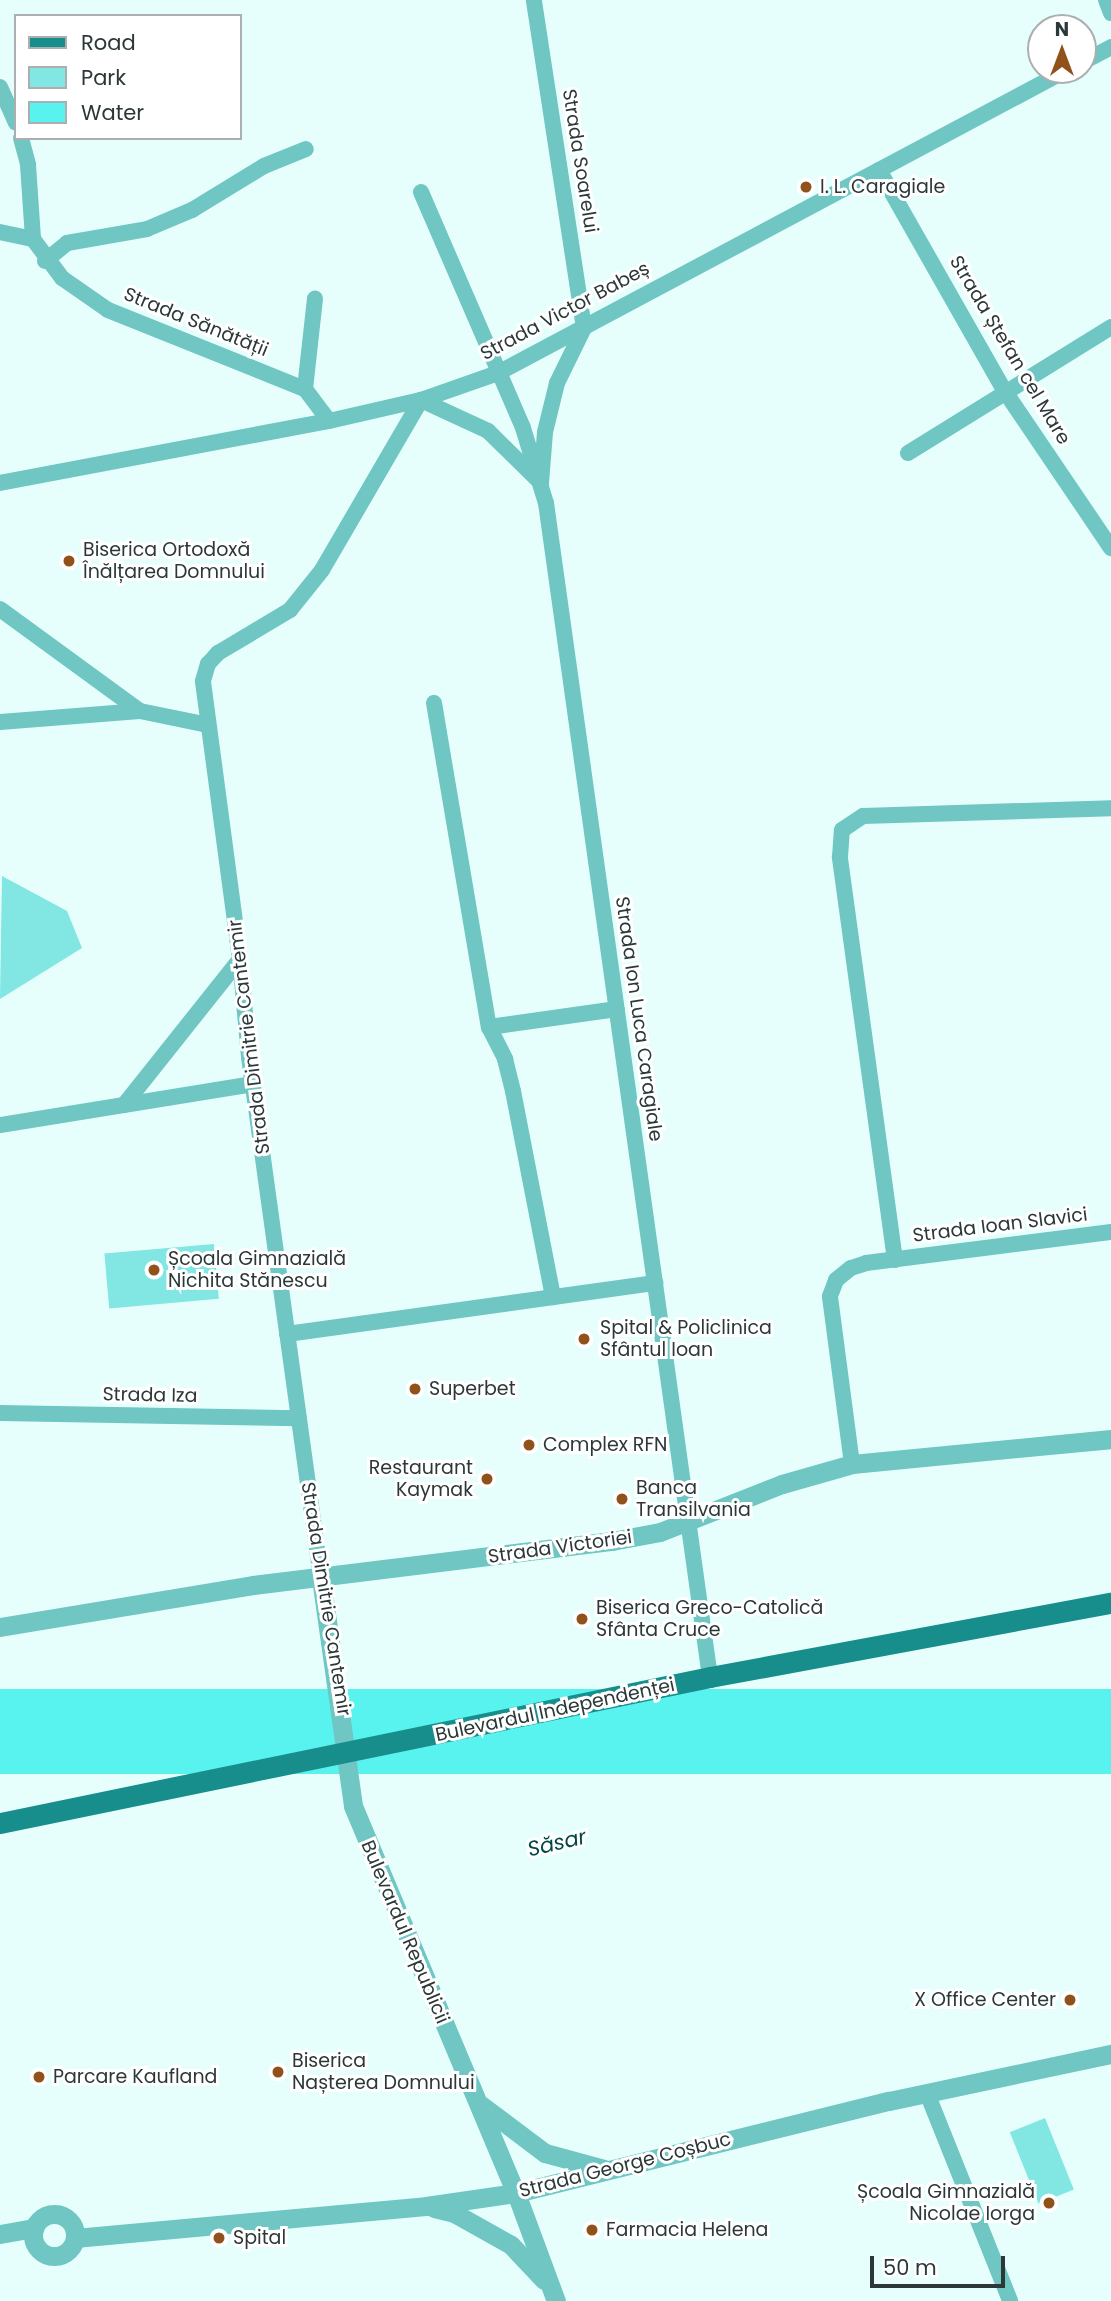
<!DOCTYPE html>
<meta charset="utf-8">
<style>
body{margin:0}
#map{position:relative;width:1111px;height:2301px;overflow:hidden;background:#e6fffd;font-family:Poppins,sans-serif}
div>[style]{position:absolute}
.green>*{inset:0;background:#82e6e3;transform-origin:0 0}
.water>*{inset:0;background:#59f3ef;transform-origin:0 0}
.minor>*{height:16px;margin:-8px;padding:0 8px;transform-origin:8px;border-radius:8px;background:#6fc6c3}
.tertiary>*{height:19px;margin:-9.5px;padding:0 9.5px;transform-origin:9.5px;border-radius:9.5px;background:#6fc6c3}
.tertiary>.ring{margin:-9.5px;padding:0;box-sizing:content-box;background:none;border:19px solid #6fc6c3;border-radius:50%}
.primary>*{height:21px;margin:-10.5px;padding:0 10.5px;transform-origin:10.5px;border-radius:10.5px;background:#188e8c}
.dots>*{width:19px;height:19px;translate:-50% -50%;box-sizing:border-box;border:4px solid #fff;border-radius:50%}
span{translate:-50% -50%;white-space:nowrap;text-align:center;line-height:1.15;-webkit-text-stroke:6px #fff;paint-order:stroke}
.street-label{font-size:19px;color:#2c3838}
.poi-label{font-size:19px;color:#2c3838}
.left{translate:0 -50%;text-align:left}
.right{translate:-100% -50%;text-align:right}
.water-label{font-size:21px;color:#004847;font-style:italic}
.legend{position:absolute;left:14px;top:14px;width:228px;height:126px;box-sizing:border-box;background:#fff;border:2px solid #abafaf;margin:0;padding:9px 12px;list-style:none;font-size:21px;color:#2c3838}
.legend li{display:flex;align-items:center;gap:14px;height:35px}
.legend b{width:35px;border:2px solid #abafaf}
.north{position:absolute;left:1027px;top:14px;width:70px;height:70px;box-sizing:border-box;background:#fff;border:2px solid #abafaf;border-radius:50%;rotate:0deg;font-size:19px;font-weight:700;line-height:28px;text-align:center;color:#2c3838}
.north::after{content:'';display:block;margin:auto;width:24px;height:32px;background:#91511a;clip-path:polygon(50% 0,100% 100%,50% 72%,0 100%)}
.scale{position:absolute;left:870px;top:2256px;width:135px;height:32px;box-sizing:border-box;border:4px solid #2c3838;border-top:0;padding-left:9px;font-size:21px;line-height:24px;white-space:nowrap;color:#2c3838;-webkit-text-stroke:5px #fff;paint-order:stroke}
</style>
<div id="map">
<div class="green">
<div style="clip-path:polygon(2px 876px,67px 911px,82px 948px,0 999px)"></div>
<div style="left:214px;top:1244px;width:55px;height:110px;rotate:85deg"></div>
<div style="left:1045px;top:2118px;width:77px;height:38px;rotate:68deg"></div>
</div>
<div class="water">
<div style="left:1111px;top:1689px;width:85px;height:1132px;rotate:90deg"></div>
</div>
<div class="minor">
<div style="left:1106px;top:0;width:14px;rotate:69deg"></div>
<div style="left:1083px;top:62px;width:32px;rotate:-28deg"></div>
<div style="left:0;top:87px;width:39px;rotate:66deg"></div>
<div style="left:21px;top:138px;width:28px;rotate:75deg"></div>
<div style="left:28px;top:165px;width:74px;rotate:86.1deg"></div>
<div style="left:33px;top:239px;width:49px;rotate:53.4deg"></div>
<div style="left:62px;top:278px;width:56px;rotate:34.8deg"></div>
<div style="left:108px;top:310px;width:212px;rotate:21.9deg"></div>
<div style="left:305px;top:389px;width:40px;rotate:53deg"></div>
<div style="left:879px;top:170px;width:253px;rotate:60.4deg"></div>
<div style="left:1004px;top:390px;width:191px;rotate:55.9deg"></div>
<div style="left:421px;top:192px;width:257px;rotate:66.6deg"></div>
<div style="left:523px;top:428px;width:78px;rotate:73deg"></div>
<div style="left:546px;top:503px;width:1185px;rotate:82.05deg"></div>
<div style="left:0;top:232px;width:34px;rotate:12deg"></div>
<div style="left:45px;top:261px;width:28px;rotate:-39deg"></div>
<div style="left:67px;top:243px;width:81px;rotate:-9.9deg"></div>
<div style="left:147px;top:229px;width:49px;rotate:-22.9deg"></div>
<div style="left:192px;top:210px;width:84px;rotate:-31.4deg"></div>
<div style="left:264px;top:166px;width:45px;rotate:-22deg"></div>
<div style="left:305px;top:389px;width:91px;rotate:-83.7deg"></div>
<div style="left:908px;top:453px;width:239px;rotate:-31.8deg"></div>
<div style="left:0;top:483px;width:335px;rotate:-10.7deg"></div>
<div style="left:329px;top:421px;width:94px;rotate:-12.9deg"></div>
<div style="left:421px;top:400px;width:82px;rotate:-19.3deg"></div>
<div style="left:498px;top:373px;width:645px;rotate:-28.04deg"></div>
<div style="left:0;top:609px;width:173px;rotate:36.1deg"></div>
<div style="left:140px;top:711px;width:69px;rotate:11.6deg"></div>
<div style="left:434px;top:703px;width:329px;rotate:80.4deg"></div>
<div style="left:489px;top:1027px;width:129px;rotate:-8deg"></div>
<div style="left:0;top:722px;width:140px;rotate:-4.5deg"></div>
<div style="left:489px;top:1027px;width:36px;rotate:63deg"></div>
<div style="left:505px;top:1059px;width:33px;rotate:76deg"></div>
<div style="left:513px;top:1091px;width:210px;rotate:79deg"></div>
<div style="left:124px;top:1105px;width:186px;rotate:-51.5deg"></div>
<div style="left:0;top:1125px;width:255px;rotate:-9.2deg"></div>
<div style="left:895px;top:1260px;width:407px;rotate:-97.8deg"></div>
<div style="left:840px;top:857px;width:27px;rotate:-86deg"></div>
<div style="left:842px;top:830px;width:25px;rotate:-34deg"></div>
<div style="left:863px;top:816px;width:248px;rotate:-1.8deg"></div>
<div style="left:287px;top:1334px;width:372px;rotate:-7.9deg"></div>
<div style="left:0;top:1413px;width:299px;rotate:1deg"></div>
<div style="left:852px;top:1464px;width:169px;rotate:-97.5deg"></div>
<div style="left:830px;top:1296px;width:17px;rotate:-69deg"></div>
<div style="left:836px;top:1280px;width:19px;rotate:-39deg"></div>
<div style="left:851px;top:1268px;width:16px;rotate:-18deg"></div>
<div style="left:866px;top:1263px;width:247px;rotate:-7.2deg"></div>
<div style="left:321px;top:1578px;width:526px;rotate:-97.87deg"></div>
<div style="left:249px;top:1057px;width:98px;rotate:-95.2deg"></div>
<div style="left:240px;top:959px;width:280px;rotate:-97.6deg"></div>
<div style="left:203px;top:681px;width:18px;rotate:-74deg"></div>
<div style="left:208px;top:664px;width:15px;rotate:-48deg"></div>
<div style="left:218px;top:653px;width:84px;rotate:-30.8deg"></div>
<div style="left:290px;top:610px;width:51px;rotate:-51.3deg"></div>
<div style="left:322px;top:570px;width:197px;rotate:-59.8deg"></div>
<div style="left:421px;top:400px;width:74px;rotate:24.8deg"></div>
<div style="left:488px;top:431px;width:74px;rotate:44.5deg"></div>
<div style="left:541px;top:483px;width:51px;rotate:-85.5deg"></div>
<div style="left:545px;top:432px;width:50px;rotate:-76.2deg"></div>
<div style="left:557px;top:383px;width:61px;rotate:-63.9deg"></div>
<div style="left:584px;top:328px;width:332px;rotate:-98.7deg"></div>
<div style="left:927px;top:2093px;width:224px;rotate:68.2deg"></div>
</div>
<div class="tertiary">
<div style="left:321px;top:1578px;width:230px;rotate:82deg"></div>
<div style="left:353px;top:1806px;width:420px;rotate:67.2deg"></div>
<div style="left:516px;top:2193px;width:115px;rotate:69.7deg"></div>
<div style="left:0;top:1627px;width:256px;rotate:-9.4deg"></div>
<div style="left:253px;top:1585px;width:362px;rotate:-7deg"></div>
<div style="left:612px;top:1541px;width:49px;rotate:-10.6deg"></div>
<div style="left:660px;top:1532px;width:131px;rotate:-21.5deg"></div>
<div style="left:782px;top:1484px;width:73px;rotate:-15.9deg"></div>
<div style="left:852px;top:1464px;width:260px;rotate:-5.5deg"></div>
<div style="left:481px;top:2105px;width:80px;rotate:36.9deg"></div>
<div style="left:545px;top:2153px;width:61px;rotate:15.2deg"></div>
<div style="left:434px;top:2208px;width:21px;rotate:14deg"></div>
<div style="left:454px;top:2213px;width:65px;rotate:29.3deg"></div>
<div style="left:511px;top:2245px;width:48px;rotate:46.7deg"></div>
<div class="ring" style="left:33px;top:2214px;width:23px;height:23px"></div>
<div style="left:0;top:2234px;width:35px;rotate:-10deg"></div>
<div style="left:75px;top:2238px;width:352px;rotate:-5.2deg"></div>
<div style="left:426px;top:2206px;width:91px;rotate:-8.2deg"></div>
<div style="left:516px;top:2193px;width:384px;rotate:-13.9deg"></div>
<div style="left:889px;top:2101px;width:227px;rotate:-12deg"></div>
</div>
<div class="primary">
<div style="left:0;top:1823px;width:725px;rotate:-11.62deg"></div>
<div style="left:710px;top:1677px;width:408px;rotate:-10.5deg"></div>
</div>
<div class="dots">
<div style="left:806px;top:187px;background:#91511a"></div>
<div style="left:69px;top:561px;background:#91511a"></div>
<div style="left:154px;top:1270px;background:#91511a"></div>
<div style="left:584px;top:1339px;background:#91511a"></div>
<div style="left:415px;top:1389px;background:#91511a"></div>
<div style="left:529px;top:1445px;background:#91511a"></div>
<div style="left:487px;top:1479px;background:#91511a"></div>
<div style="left:622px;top:1499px;background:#91511a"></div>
<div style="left:582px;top:1619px;background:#91511a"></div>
<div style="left:1070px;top:2000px;background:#91511a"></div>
<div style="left:278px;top:2072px;background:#91511a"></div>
<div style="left:39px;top:2077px;background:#91511a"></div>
<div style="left:1049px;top:2203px;background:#91511a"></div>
<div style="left:592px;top:2230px;background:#91511a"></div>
<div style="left:219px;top:2238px;background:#91511a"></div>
</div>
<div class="street-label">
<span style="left:580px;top:161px;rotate:81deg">Strada Soarelui</span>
<span style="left:565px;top:311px;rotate:-28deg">Strada Victor Babeș</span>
<span style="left:196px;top:322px;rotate:22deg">Strada Sănătății</span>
<span style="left:1010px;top:350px;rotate:59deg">Strada Ștefan cel Mare</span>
<span style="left:639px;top:1019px;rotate:82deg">Strada Ion Luca Caragiale</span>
<span style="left:249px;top:1037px;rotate:-97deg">Strada Dimitrie Cantemir</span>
<span style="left:1000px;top:1225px;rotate:-7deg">Strada Ioan Slavici</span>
<span style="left:150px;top:1395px;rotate:1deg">Strada Iza</span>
<span style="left:560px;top:1547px;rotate:-8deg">Strada Victoriei</span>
<span style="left:326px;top:1599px;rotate:81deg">Strada Dimitrie Cantemir</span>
<span style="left:555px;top:1710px;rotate:-12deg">Bulevardul Independenței</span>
<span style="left:405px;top:1932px;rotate:67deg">Bulevardul Republicii</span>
<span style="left:625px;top:2165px;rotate:-14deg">Strada George Coșbuc</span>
</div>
<div class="poi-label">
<span class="left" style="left:820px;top:187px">I. L. Caragiale</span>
<span class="left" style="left:83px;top:561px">Biserica Ortodoxă<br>Înălțarea Domnului</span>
<span class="left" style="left:168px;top:1270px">Școala Gimnazială<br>Nichita Stănescu</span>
<span class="left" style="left:600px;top:1339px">Spital &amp; Policlinica<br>Sfântul Ioan</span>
<span class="left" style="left:429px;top:1389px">Superbet</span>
<span class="left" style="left:543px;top:1445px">Complex RFN</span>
<span class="right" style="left:473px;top:1479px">Restaurant<br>Kaymak</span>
<span class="left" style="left:636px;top:1499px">Banca<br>Transilvania</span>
<span class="left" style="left:596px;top:1619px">Biserica Greco-Catolică<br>Sfânta Cruce</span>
<span class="right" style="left:1056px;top:2000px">X Office Center</span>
<span class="left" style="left:292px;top:2072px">Biserica<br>Nașterea Domnului</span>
<span class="left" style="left:53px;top:2077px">Parcare Kaufland</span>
<span class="right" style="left:1035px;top:2203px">Școala Gimnazială<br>Nicolae Iorga</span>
<span class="left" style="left:606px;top:2230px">Farmacia Helena</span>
<span class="left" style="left:233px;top:2238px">Spital</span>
</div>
<div class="water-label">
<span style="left:557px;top:1843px;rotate:-13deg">Săsar</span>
</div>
<ul class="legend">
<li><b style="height:9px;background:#188e8c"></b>Road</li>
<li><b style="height:19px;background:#82e6e3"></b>Park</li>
<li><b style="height:19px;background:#59f3ef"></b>Water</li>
</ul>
<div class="north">N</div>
<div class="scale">50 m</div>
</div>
